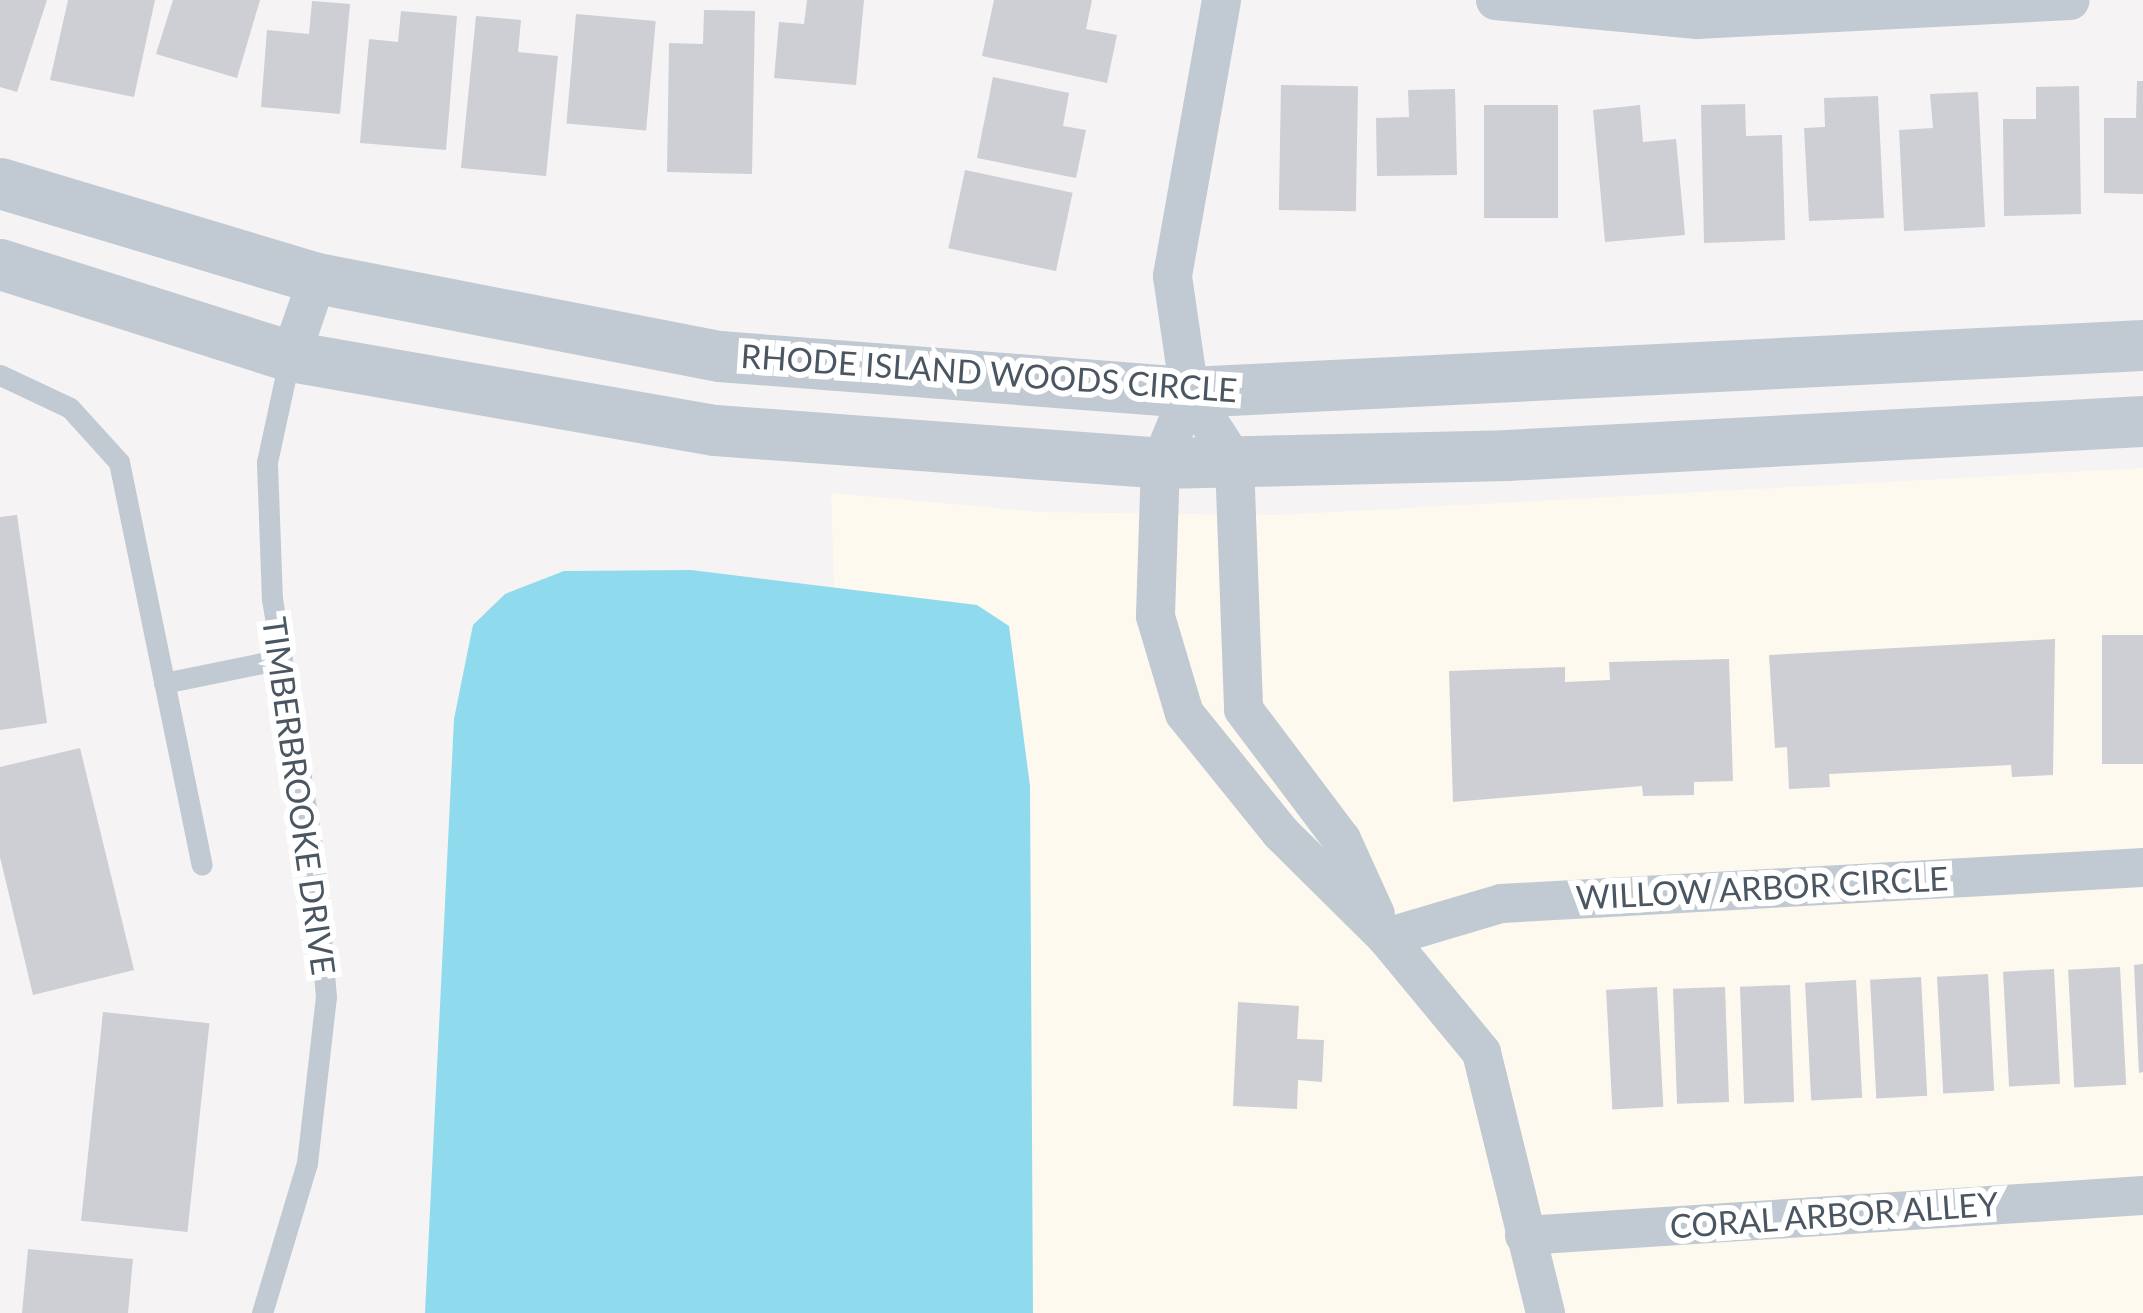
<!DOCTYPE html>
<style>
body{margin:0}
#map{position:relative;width:2143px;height:1313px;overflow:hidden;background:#f5f3f3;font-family:Lato,sans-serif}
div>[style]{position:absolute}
.commercial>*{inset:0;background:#fdf9ef}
.water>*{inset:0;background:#90daee}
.building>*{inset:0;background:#cdcfd5;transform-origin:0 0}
.service>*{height:21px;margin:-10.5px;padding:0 10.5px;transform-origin:10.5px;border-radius:10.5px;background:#c1cad2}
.minor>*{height:39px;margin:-19.5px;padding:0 19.5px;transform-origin:19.5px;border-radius:19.5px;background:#c1cad2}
.tertiary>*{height:51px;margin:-25.5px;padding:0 25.5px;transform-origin:25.5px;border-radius:25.5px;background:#c1cad2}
span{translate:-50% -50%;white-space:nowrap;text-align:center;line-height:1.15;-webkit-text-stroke:12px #fff;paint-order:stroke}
.street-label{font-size:33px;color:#4a5661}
</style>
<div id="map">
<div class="commercial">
<div style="clip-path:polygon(2143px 468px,2143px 1313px,859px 1313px,831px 493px,1040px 512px,1277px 515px)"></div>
</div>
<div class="water">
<div style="clip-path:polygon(691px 570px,977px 605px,1009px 626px,1030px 786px,1033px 1313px,425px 1313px,454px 719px,473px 625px,505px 594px,564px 571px)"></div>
</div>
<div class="building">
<div style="clip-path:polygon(0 0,47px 0,17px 92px,0 87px)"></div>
<div style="clip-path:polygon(68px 0,155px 0,134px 97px,50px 80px)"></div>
<div style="clip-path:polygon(173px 0,260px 0,237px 78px,156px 54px)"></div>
<div style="clip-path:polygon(807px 0,864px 0,856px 85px,774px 78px,779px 22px,804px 24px)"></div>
<div style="clip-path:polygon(994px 0,1092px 0,1086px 29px,1117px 35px,1107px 83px,982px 56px)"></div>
<div style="clip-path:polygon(312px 1px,350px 4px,340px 114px,261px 107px,267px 30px,309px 34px)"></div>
<div style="clip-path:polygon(704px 10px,755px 11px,752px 174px,667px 172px,669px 43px,703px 44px)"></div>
<div style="clip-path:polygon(401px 11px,457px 16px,446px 150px,360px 143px,369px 39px,398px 42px)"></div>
<div style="left:576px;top:14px;width:80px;height:110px;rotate:5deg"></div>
<div style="clip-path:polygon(476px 16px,521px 20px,518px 52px,558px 56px,546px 176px,461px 168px)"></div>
<div style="clip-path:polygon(993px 77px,1069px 93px,1063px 126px,1086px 130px,1076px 178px,977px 158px)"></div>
<div style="clip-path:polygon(2137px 81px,2143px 81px,2143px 194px,2104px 193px,2104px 118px,2136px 118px)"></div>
<div style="left:1281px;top:85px;width:77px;height:125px;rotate:1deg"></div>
<div style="clip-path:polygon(2079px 86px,2081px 214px,2004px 216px,2003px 119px,2036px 119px,2036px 87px)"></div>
<div style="clip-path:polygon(1455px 89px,1457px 175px,1377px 176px,1376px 118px,1409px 117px,1408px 90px)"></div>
<div style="clip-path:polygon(1978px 92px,1985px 227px,1904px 231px,1899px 130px,1933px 128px,1930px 94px)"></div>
<div style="clip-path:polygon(1878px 96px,1884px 218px,1809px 221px,1804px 128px,1825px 127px,1824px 98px)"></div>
<div style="clip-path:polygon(1745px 104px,1746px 136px,1782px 135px,1785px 240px,1704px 243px,1701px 105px)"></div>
<div style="left:1484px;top:105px;width:74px;height:113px"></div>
<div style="clip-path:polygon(1640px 105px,1643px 142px,1676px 139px,1685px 235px,1605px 242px,1593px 110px)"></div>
<div style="left:965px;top:170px;width:110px;height:80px;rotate:12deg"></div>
<div style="clip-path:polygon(17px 515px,47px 723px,0 730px,0 517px)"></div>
<div style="left:2143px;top:635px;width:129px;height:41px;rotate:90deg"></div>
<div style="clip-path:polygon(2055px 639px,2053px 775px,2012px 777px,2011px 765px,1829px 774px,1830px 787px,1789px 789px,1787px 747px,1775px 748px,1769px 655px)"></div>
<div style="clip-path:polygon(1729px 659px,1733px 781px,1694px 782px,1694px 795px,1643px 796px,1642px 786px,1453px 802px,1449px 671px,1565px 667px,1565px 682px,1610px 680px,1609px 662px)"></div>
<div style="clip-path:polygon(80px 748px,134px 970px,33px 995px,0 857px,0 767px)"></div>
<div style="clip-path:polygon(2143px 964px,2143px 1072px,2139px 1073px,2134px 965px)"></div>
<div style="left:2120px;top:967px;width:118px;height:52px;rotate:87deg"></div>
<div style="left:2054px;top:969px;width:115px;height:51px;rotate:87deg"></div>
<div style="left:1988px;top:974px;width:117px;height:51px;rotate:87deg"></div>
<div style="left:1921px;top:977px;width:119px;height:51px;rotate:87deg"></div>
<div style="left:1856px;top:980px;width:118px;height:51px;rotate:87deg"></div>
<div style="left:1790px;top:985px;width:117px;height:50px;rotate:88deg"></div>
<div style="left:1657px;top:987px;width:120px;height:51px;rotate:87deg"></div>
<div style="left:1725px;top:987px;width:115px;height:52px;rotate:88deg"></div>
<div style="clip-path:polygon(1238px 1002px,1299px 1006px,1297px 1039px,1324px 1040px,1322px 1082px,1298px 1080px,1297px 1109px,1233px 1106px)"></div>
<div style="left:103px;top:1012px;width:107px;height:210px;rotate:6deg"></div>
<div style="clip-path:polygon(28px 1249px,133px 1259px,128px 1313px,22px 1313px)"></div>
</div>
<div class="service">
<div style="left:0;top:375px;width:77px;rotate:25.2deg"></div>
<div style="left:70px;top:408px;width:73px;rotate:47.8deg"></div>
<div style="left:119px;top:462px;width:411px;rotate:78.4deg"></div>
<div style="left:164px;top:683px;width:120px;rotate:-11.5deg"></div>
<div style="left:262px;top:1313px;width:157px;rotate:-73.3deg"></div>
<div style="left:307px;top:1163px;width:167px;rotate:-83.5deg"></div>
<div style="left:326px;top:997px;width:140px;rotate:-94.9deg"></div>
<div style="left:314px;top:858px;width:261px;rotate:-99.2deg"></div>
<div style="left:272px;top:600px;width:138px;rotate:-92.1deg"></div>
<div style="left:267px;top:462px;width:108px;rotate:-77.8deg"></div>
</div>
<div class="minor">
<div style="left:1221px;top:0;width:280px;rotate:100.1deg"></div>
<div style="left:1172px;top:276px;width:117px;rotate:81.7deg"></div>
<div style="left:1189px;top:392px;width:77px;rotate:112.2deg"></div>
<div style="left:1160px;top:463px;width:153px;rotate:91.9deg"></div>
<div style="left:1155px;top:616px;width:101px;rotate:73.4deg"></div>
<div style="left:1184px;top:713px;width:153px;rotate:51.1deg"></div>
<div style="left:1280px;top:832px;width:149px;rotate:44.7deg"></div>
<div style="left:1386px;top:937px;width:149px;rotate:50.4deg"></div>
<div style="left:1481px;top:1052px;width:269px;rotate:76.2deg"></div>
<div style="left:1495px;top:0;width:202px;rotate:5.4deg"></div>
<div style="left:1696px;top:19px;width:374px;rotate:-2.9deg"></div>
<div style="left:290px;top:356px;width:83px;rotate:-70.9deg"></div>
<div style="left:1189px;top:392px;width:82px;rotate:56.9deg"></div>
<div style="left:1234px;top:461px;width:248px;rotate:87.9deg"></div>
<div style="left:1243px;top:709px;width:163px;rotate:53deg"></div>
<div style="left:1341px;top:839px;width:82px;rotate:65.6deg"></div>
<div style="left:1386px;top:937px;width:120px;rotate:-16.5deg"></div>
<div style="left:1501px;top:903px;width:643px;rotate:-3.21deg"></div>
<div style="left:1524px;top:1235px;width:620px;rotate:-3.7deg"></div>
</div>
<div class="tertiary">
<div style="left:0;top:183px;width:331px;rotate:16.7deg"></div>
<div style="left:317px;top:278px;width:409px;rotate:11deg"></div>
<div style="left:719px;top:356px;width:471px;rotate:4.4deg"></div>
<div style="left:1189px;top:392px;width:955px;rotate:-2.82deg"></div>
<div style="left:0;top:264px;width:304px;rotate:17.6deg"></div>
<div style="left:290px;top:356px;width:431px;rotate:9.9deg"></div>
<div style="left:715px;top:430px;width:446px;rotate:4.2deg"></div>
<div style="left:1160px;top:463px;width:347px;rotate:-1.3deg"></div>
<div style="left:1507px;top:455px;width:637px;rotate:-3.06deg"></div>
</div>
<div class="street-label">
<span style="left:989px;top:373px;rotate:4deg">RHODE ISLAND WOODS CIRCLE</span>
<span style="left:299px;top:796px;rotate:82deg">TIMBERBROOKE DRIVE</span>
<span style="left:1762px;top:888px;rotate:-3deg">WILLOW ARBOR CIRCLE</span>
<span style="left:1834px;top:1215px;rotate:-4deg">CORAL ARBOR ALLEY</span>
</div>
</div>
